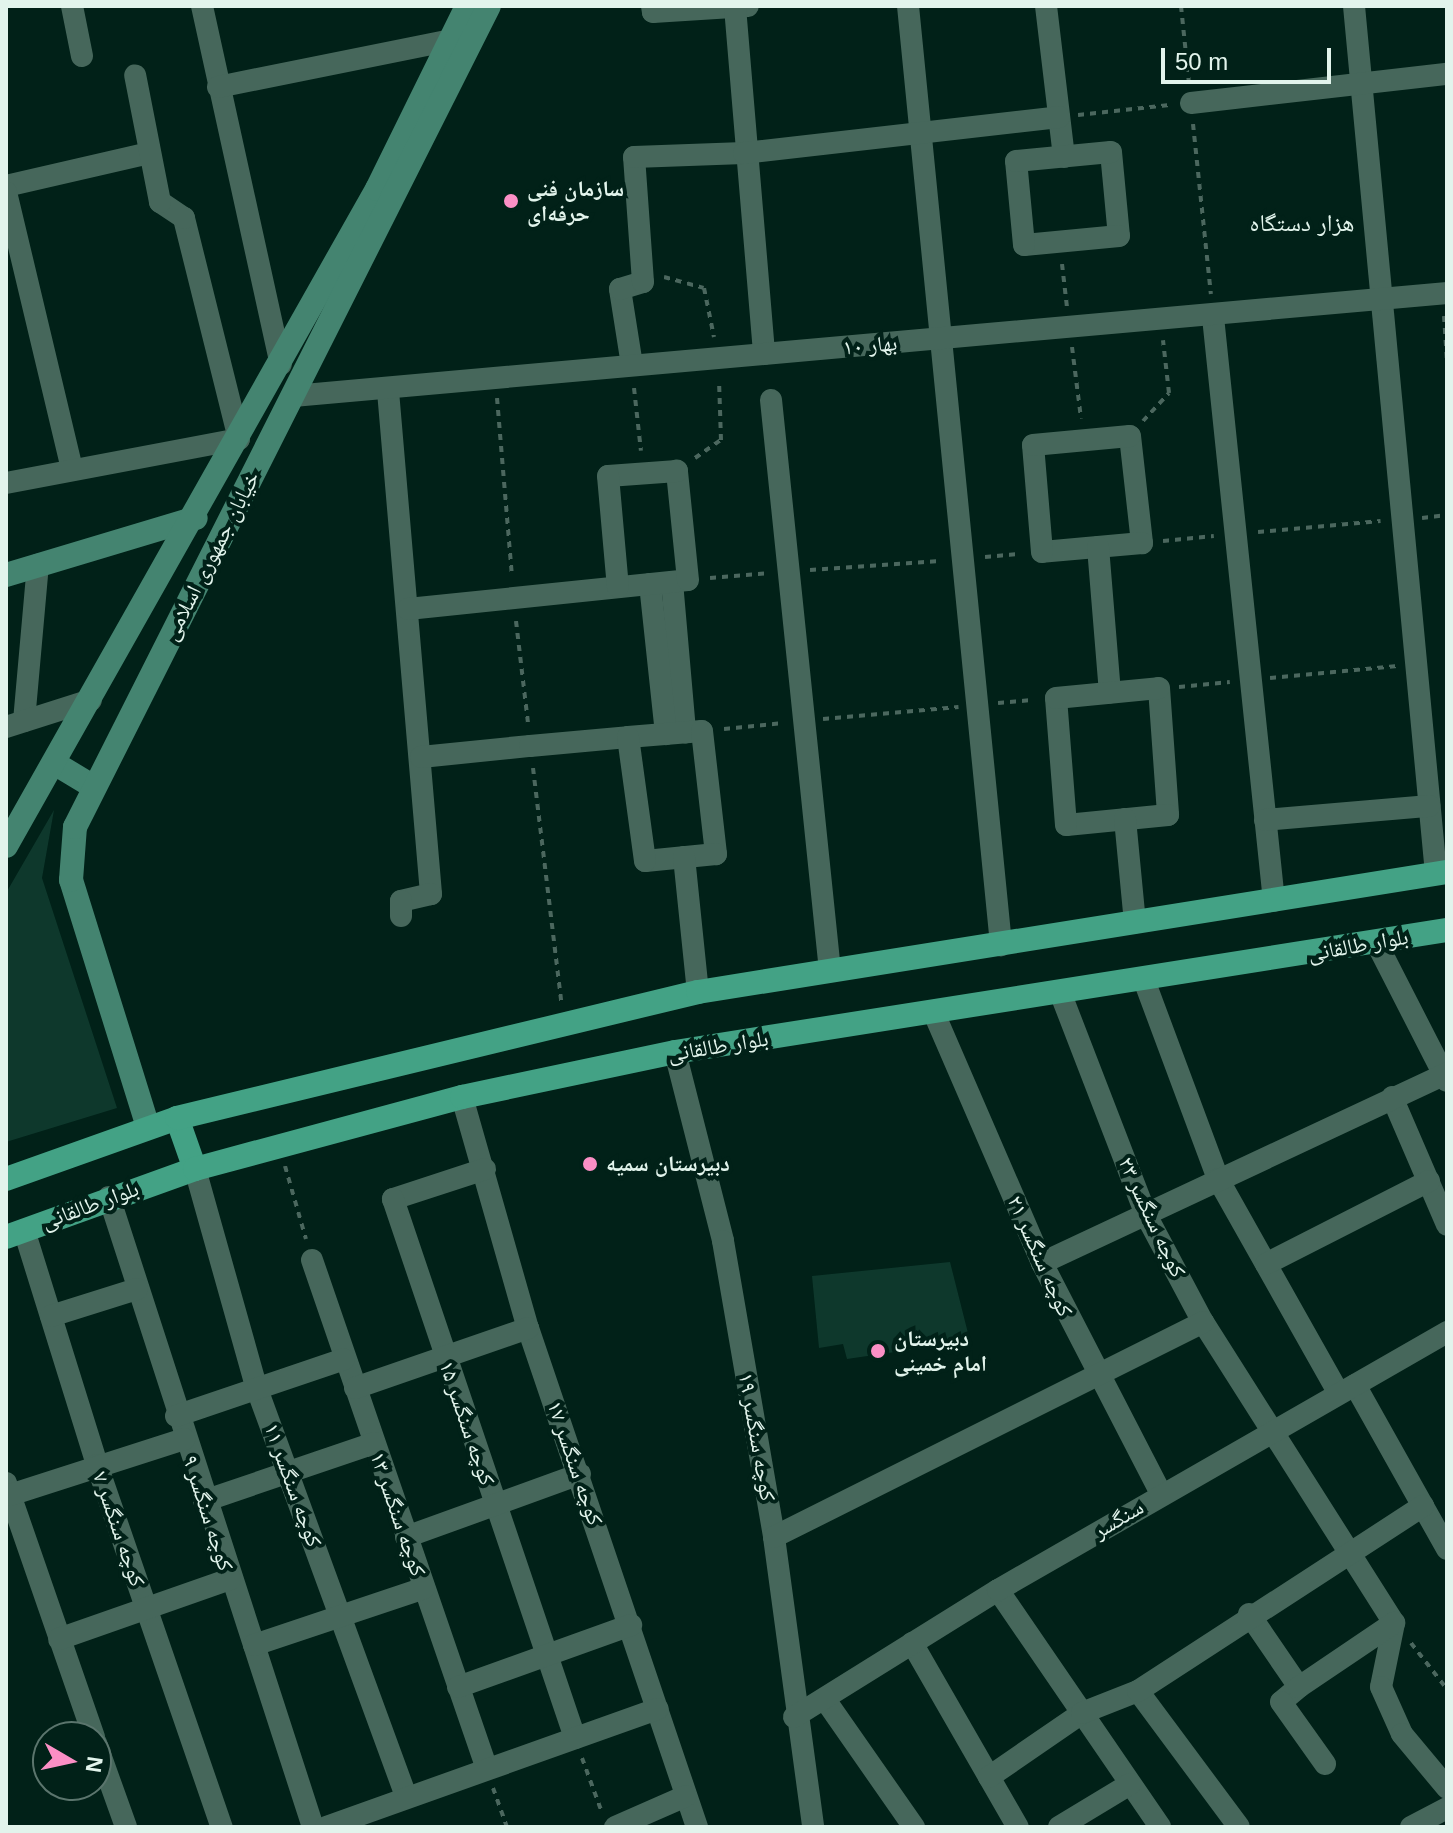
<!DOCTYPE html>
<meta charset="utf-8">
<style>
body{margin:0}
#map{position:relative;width:1453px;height:1833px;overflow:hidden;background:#012118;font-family:Helvetica,"Noto Naskh Arabic",sans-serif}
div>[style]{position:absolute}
.green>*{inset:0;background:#0e382c}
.path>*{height:4px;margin-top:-2px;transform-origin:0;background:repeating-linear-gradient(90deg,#4b675e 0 6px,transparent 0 12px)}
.street>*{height:22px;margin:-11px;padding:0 11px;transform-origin:11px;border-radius:11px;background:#46675b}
.secondary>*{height:24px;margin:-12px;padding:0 12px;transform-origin:12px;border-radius:12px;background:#448470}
.primary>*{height:24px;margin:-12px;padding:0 12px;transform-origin:12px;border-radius:12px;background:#43a285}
.dots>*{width:22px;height:22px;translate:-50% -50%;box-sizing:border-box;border:4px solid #012118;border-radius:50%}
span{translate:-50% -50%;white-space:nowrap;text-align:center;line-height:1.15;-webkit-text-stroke:8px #012118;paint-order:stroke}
.poi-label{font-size:22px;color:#e2f4ec;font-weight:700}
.left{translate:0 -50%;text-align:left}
.street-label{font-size:22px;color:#e2f4ec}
.neighbourhood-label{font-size:24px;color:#e2f4ec}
.frame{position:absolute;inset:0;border:8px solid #e2f4ec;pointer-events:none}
.north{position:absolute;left:32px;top:1721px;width:80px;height:80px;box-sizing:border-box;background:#012118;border:2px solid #5b756d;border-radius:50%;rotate:99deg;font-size:22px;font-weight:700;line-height:32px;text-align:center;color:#e2f4ec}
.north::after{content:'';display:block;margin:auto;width:28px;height:36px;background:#fb8fc5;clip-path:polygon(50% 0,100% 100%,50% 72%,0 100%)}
.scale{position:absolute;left:1161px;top:48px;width:170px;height:36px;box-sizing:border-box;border:4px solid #e2f4ec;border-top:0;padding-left:10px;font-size:24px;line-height:28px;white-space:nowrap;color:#e2f4ec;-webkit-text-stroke:6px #012118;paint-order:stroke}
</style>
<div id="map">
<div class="green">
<div style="clip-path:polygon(54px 810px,42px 878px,117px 1108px,6px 1142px,6px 893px)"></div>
<div style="clip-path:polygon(950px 1262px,970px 1341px,847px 1359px,843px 1344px,819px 1348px,812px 1276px)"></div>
</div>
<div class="path">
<div style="left:1181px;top:6px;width:77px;rotate:84.1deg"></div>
<div style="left:1078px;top:115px;width:92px;rotate:-6.3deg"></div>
<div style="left:1193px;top:124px;width:171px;rotate:84deg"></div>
<div style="left:1062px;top:264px;width:43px;rotate:83.4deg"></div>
<div style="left:664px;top:277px;width:41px;rotate:15.4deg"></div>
<div style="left:704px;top:288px;width:50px;rotate:78.5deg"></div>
<div style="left:1444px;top:316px;width:45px;rotate:86.2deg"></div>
<div style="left:1072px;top:347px;width:72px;rotate:82.8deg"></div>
<div style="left:634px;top:388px;width:63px;rotate:83.7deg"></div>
<div style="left:497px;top:398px;width:179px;rotate:85.2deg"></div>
<div style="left:1143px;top:421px;width:38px;rotate:-47deg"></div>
<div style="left:1169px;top:393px;width:53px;rotate:-96.5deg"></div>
<div style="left:695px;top:458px;width:32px;rotate:-35deg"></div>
<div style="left:721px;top:440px;width:59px;rotate:-91.9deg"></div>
<div style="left:1422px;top:518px;width:25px;rotate:-7deg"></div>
<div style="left:1258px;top:532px;width:123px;rotate:-5.1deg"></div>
<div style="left:1163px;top:541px;width:51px;rotate:-5.6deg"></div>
<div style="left:985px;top:557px;width:35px;rotate:-5deg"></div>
<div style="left:810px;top:570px;width:130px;rotate:-4deg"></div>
<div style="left:710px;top:578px;width:59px;rotate:-4.8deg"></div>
<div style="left:516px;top:621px;width:103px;rotate:83.3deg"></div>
<div style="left:1270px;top:678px;width:128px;rotate:-5.4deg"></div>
<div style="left:1179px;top:687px;width:51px;rotate:-5.6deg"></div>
<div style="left:998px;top:703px;width:36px;rotate:-5deg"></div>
<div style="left:823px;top:719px;width:136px;rotate:-5.1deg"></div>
<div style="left:724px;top:729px;width:59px;rotate:-5.8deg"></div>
<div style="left:533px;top:768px;width:235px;rotate:83.1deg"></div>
<div style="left:285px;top:1166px;width:76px;rotate:74deg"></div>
<div style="left:1411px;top:1643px;width:58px;rotate:52deg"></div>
<div style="left:582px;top:1758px;width:55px;rotate:69.9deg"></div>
<div style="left:493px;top:1788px;width:41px;rotate:70.3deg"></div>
</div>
<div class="street">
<div style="left:72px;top:6px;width:51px;rotate:78.7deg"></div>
<div style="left:202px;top:6px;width:367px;rotate:77.6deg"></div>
<div style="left:652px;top:6px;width:6px;rotate:81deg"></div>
<div style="left:653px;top:12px;width:95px;rotate:-3.6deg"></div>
<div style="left:908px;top:6px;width:944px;rotate:84.34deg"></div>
<div style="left:1046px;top:6px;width:152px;rotate:83.2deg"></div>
<div style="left:1354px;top:6px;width:871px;rotate:84.6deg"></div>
<div style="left:735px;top:7px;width:348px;rotate:85.2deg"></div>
<div style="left:218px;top:87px;width:238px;rotate:-11.4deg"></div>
<div style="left:1191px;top:103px;width:258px;rotate:-6.5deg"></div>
<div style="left:1111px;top:152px;width:84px;rotate:84.6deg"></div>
<div style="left:1119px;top:236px;width:95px;rotate:174.6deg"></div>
<div style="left:1024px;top:245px;width:84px;rotate:-95.4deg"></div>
<div style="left:1016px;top:161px;width:95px;rotate:-5.4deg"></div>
<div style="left:6px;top:186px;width:147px;rotate:-13deg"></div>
<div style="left:6px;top:192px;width:284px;rotate:76.6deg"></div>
<div style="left:1213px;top:317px;width:587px;rotate:84.04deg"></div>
<div style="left:632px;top:365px;width:77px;rotate:-99deg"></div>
<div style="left:620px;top:289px;width:24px;rotate:-17deg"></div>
<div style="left:643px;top:282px;width:125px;rotate:-94.1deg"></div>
<div style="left:634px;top:157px;width:110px;rotate:-2.1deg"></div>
<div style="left:744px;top:153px;width:317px;rotate:-6.5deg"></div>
<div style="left:388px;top:391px;width:505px;rotate:85.11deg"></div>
<div style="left:431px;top:894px;width:31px;rotate:167deg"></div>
<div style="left:401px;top:901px;width:15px;rotate:90deg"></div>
<div style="left:293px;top:396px;width:1159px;rotate:-5.1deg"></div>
<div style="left:771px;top:400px;width:574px;rotate:84.1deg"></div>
<div style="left:1130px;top:436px;width:108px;rotate:83.6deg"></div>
<div style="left:1142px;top:543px;width:100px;rotate:174.9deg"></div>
<div style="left:1042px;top:552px;width:107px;rotate:-94.8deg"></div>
<div style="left:1033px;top:445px;width:97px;rotate:-5.3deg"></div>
<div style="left:6px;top:483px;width:237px;rotate:-10.7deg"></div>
<div style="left:239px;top:439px;width:228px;rotate:-104deg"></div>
<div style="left:184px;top:218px;width:29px;rotate:-146deg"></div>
<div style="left:160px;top:202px;width:129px;rotate:-101.1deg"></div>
<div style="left:1098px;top:547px;width:146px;rotate:85.3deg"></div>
<div style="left:672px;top:582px;width:151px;rotate:85deg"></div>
<div style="left:650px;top:584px;width:151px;rotate:83.9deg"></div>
<div style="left:408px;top:609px;width:281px;rotate:-5.9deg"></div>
<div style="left:688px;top:580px;width:110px;rotate:-95.8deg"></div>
<div style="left:677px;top:471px;width:69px;rotate:175.9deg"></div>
<div style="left:608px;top:476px;width:111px;rotate:84.9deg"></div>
<div style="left:1159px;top:688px;width:127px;rotate:85.9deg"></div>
<div style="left:1168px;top:815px;width:102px;rotate:174.4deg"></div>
<div style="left:1066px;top:825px;width:127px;rotate:-94.5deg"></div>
<div style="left:1056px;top:698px;width:103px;rotate:-5.5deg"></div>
<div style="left:24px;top:721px;width:157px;rotate:-84.9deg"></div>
<div style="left:6px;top:727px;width:89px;rotate:-17.6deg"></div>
<div style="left:421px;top:757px;width:110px;rotate:-5.8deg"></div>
<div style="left:530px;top:746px;width:98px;rotate:-5.2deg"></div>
<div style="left:628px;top:737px;width:74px;rotate:-4.6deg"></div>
<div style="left:702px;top:731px;width:124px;rotate:83.5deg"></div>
<div style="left:716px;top:854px;width:71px;rotate:174.4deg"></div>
<div style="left:645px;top:861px;width:125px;rotate:-97.8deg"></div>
<div style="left:1125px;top:819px;width:104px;rotate:84.5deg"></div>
<div style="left:1265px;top:820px;width:165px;rotate:-4.9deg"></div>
<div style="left:684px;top:857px;width:136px;rotate:84.1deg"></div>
<div style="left:1376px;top:942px;width:156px;rotate:62.9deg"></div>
<div style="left:1144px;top:980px;width:212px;rotate:69.6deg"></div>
<div style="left:1218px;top:1179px;width:244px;rotate:60.6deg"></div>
<div style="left:1060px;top:992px;width:239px;rotate:68.9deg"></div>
<div style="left:1146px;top:1215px;width:121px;rotate:62deg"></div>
<div style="left:1203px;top:1322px;width:356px;rotate:57.6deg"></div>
<div style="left:1394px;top:1623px;width:65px;rotate:101.5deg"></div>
<div style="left:1381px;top:1687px;width:51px;rotate:65.9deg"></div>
<div style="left:1402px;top:1734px;width:70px;rotate:50.2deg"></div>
<div style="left:933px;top:1011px;width:275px;rotate:66.6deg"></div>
<div style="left:1042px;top:1263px;width:260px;rotate:62.7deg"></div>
<div style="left:675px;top:1052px;width:195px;rotate:75.7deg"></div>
<div style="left:723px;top:1241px;width:300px;rotate:80.2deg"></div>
<div style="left:774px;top:1537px;width:293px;rotate:82.3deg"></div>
<div style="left:462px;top:1097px;width:240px;rotate:74.1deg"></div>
<div style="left:528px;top:1328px;width:527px;rotate:71.29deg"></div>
<div style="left:1392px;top:1097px;width:139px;rotate:66.7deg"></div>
<div style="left:195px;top:1169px;width:229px;rotate:74.3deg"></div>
<div style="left:257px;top:1389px;width:434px;rotate:69.9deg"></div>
<div style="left:485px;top:1169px;width:97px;rotate:161.9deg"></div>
<div style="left:393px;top:1199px;width:569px;rotate:71.34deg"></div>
<div style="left:109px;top:1197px;width:662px;rotate:72.06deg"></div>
<div style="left:24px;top:1230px;width:246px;rotate:72.7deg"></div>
<div style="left:97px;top:1465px;width:383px;rotate:71deg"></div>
<div style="left:312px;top:1260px;width:538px;rotate:71.03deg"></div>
<div style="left:1042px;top:1263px;width:447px;rotate:-25.1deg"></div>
<div style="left:1266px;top:1264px;width:183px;rotate:-27deg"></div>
<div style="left:51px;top:1316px;width:90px;rotate:-17.4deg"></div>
<div style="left:1355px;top:1385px;width:188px;rotate:60.7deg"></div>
<div style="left:355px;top:1388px;width:183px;rotate:-19.1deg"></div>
<div style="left:176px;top:1416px;width:177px;rotate:-18.7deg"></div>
<div style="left:6px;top:1483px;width:269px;rotate:70.9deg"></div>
<div style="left:10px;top:1495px;width:183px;rotate:-17.8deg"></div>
<div style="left:204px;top:1501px;width:180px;rotate:-18.8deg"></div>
<div style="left:406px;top:1537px;width:185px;rotate:-19.9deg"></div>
<div style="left:774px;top:1537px;width:480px;rotate:-26.6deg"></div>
<div style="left:998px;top:1590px;width:287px;rotate:55.6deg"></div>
<div style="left:1249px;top:1614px;width:88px;rotate:55.6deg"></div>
<div style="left:1299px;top:1687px;width:23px;rotate:140deg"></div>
<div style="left:1281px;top:1702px;width:76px;rotate:54.6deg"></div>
<div style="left:59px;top:1639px;width:181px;rotate:-19.3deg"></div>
<div style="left:912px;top:1643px;width:212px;rotate:60.1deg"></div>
<div style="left:254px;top:1645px;width:179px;rotate:-18.5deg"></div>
<div style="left:458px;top:1687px;width:184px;rotate:-19.7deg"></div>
<div style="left:1299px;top:1687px;width:115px;rotate:-34deg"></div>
<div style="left:1138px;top:1691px;width:169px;rotate:53.4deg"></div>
<div style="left:826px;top:1701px;width:154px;rotate:55.1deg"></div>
<div style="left:794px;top:1717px;width:240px;rotate:-31.9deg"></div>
<div style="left:998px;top:1590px;width:518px;rotate:-29.88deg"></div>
<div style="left:96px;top:1743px;width:89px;rotate:70.3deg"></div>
<div style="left:989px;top:1777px;width:113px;rotate:-34.5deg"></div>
<div style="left:1082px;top:1713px;width:60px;rotate:-21.4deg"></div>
<div style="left:1138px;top:1691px;width:340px;rotate:-33deg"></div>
<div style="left:326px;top:1827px;width:352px;rotate:-19.6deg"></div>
<div style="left:615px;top:1827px;width:77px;rotate:-23.6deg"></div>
<div style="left:1059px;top:1827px;width:83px;rotate:-31.2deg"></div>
<div style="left:1411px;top:1827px;width:41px;rotate:-27.8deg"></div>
</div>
<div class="secondary">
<div style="left:6px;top:575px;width:198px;rotate:-16.7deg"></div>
<div style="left:54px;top:763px;width:47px;rotate:31deg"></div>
<div style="left:6px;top:846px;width:755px;rotate:-60.55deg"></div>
<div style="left:377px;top:189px;width:204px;rotate:-63.8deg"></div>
<div style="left:148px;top:1127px;width:259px;rotate:-107.3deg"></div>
<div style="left:71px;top:880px;width:53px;rotate:-85.7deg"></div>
<div style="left:75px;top:827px;width:919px;rotate:-63.24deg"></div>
</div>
<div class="primary">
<div style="left:177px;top:1118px;width:54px;rotate:70.6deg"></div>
<div style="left:6px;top:1179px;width:182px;rotate:-19.6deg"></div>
<div style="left:177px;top:1118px;width:536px;rotate:-13.6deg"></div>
<div style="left:698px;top:992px;width:759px;rotate:-9.1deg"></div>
<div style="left:6px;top:1237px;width:201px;rotate:-19.8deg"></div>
<div style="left:195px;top:1169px;width:277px;rotate:-15.1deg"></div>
<div style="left:462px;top:1097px;width:218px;rotate:-11.9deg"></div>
<div style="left:675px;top:1052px;width:782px;rotate:-8.98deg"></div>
</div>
<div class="dots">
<div style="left:511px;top:201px;background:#fb8fc5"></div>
<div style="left:590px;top:1164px;background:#fb8fc5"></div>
<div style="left:878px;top:1351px;background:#fb8fc5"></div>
</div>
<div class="poi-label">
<span class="left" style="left:527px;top:201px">سازمان فنی<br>حرفه‌ای</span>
<span class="left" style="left:606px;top:1164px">دبیرستان سمیه</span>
<span class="left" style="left:894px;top:1351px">دبیرستان<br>امام خمینی</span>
</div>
<div class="street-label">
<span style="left:870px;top:345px;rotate:-5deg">بهار ۱۰</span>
<span style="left:211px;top:556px;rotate:-63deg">خیابان جمهوری اسلامی</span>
<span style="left:1358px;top:945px;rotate:-10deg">بلوار طالقانی</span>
<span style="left:718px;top:1046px;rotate:-9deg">بلوار طالقانی</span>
<span style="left:90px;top:1205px;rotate:-20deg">بلوار طالقانی</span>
<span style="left:1152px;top:1217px;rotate:65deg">کوچه سنگسر ۲۳</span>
<span style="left:1040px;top:1256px;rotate:66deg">کوچه سنگسر ۲۱</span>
<span style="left:467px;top:1423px;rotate:71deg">کوچه سنگسر ۱۵</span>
<span style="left:757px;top:1437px;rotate:80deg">کوچه سنگسر ۱۹</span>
<span style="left:575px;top:1463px;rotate:71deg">کوچه سنگسر ۱۷</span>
<span style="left:293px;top:1485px;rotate:70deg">کوچه سنگسر ۱۱</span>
<span style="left:208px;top:1513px;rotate:72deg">کوچه سنگسر ۹</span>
<span style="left:398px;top:1514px;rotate:71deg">کوچه سنگسر ۱۳</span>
<span style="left:1118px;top:1519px;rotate:-31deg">سنگسر</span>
<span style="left:119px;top:1529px;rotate:71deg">کوچه سنگسر ۷</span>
</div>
<div class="neighbourhood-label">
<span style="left:1302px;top:223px">هزار دستگاه</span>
</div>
<div class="frame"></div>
<div class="north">N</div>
<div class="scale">50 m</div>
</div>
